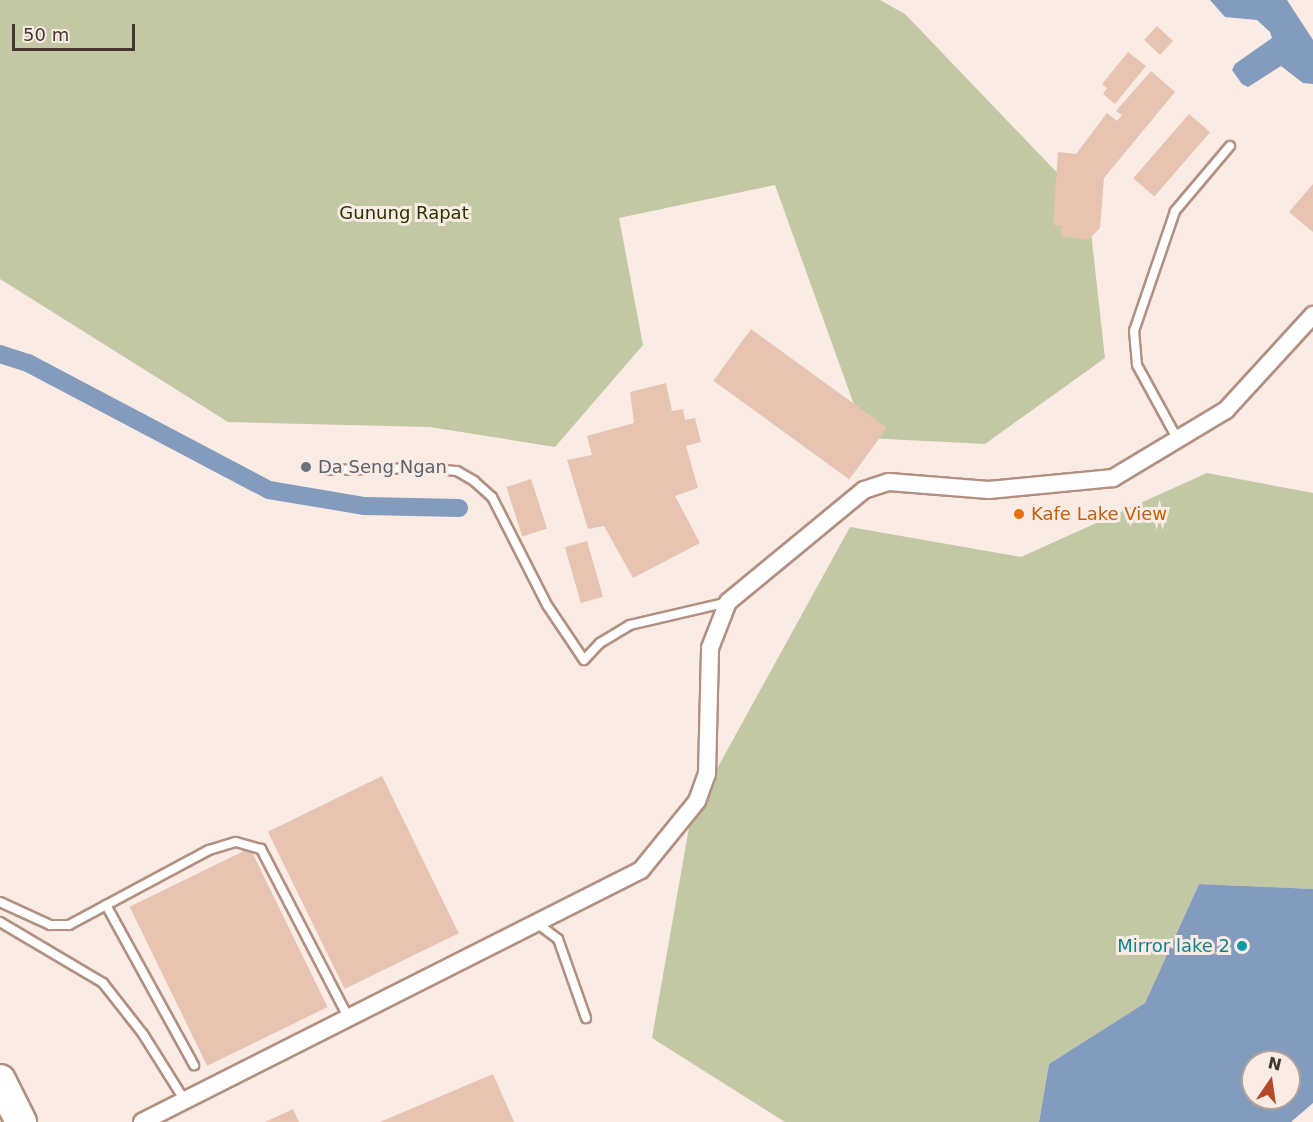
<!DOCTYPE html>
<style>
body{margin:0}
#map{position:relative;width:1313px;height:1122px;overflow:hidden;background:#faebe4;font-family:"DejaVu Sans",sans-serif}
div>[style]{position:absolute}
.green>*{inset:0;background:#c1c8a3}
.water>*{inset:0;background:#839bbd}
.canal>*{height:18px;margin:-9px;padding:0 9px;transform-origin:9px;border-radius:9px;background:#839bbd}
.building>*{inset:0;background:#e7c4b2;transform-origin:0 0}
.roads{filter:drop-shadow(2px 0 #b29081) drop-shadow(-2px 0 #b29081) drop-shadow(0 2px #b29081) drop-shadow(0 -2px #b29081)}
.lane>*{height:8px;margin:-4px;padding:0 4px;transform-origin:4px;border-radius:4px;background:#fff}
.street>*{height:16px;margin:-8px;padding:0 8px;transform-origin:8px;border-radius:8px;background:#fff}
.highway>*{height:30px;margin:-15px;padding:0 15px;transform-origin:15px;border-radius:15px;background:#fff}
.dots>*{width:16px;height:16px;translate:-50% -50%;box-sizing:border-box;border:3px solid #faebe4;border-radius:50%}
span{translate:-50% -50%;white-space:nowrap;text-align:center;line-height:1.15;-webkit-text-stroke:6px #faebe4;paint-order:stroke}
.park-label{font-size:18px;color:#2c3200}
.worship-label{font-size:18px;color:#5b616d}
.left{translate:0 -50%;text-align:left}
.food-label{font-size:18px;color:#c56008}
.culture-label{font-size:18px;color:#0d838f}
.right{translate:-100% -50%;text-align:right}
.north{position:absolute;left:1241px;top:1050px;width:60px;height:60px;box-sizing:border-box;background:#faebe4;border:2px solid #b1a39c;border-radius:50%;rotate:13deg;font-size:16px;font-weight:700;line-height:24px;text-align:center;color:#44362f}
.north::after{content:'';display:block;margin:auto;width:21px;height:27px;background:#b34b28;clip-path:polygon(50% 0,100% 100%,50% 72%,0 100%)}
.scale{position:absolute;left:12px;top:24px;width:123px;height:27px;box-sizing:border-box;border:3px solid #44362f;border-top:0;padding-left:8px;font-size:18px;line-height:21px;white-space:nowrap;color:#44362f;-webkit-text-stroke:4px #faebe4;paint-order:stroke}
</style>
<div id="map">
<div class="green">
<div style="clip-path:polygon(0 0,880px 0,905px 14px,1088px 205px,1105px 358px,985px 444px,866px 438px,775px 185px,619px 218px,643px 345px,555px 447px,430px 427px,228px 422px,0 279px)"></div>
<div style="clip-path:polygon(1207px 473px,1313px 493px,1313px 889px,1199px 884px,1145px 1003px,1049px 1064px,1039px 1122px,785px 1122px,652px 1038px,691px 816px,850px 527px,1021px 557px)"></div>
</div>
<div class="water">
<div style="clip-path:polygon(1210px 0,1287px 0,1313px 40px,1313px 84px,1303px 83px,1281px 66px,1248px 87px,1242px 84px,1232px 70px,1235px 64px,1272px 38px,1270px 32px,1257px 20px,1225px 17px)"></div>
<div style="clip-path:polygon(evenodd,1199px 884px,1313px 889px,1313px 1103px,1291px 1122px,1039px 1122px,1049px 1064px,1145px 1003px,1199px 884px,1253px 1062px,1289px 1062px,1289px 1098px,1253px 1098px,1253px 1062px)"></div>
</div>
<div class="canal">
<div style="left:0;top:354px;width:29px;rotate:18deg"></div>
<div style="left:28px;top:363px;width:272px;rotate:27.8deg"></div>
<div style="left:269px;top:490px;width:97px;rotate:9.5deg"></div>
<div style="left:365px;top:506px;width:94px;rotate:1.2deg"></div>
</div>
<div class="building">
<div style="left:1157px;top:26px;width:22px;height:19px;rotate:43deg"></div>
<div style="clip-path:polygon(1128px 52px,1146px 66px,1115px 104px,1103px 94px,1107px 88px,1102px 84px)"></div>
<div style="clip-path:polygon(1151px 71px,1175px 92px,1104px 178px,1100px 228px,1088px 240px,1061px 236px,1062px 226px,1053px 225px,1058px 152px,1076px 154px,1107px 113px,1117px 121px,1122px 115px,1116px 111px)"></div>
<div style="left:1189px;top:114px;width:28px;height:85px;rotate:41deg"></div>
<div style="clip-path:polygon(1313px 184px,1313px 232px,1289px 212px)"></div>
<div style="left:751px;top:329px;width:168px;height:64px;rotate:36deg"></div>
<div style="clip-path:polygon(666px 383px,672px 411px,683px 409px,685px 420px,695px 418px,701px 442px,686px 446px,698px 488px,675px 496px,700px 543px,633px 578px,604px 526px,588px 529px,567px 460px,592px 455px,587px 436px,634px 423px,630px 392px)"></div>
<div style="left:531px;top:479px;width:52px;height:26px;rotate:72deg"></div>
<div style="left:587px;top:541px;width:58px;height:23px;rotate:74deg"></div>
<div style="left:382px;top:776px;width:175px;height:127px;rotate:64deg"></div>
<div style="left:250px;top:848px;width:177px;height:134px;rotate:64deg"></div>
<div style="clip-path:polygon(493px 1074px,514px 1122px,380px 1122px)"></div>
<div style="clip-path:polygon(293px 1109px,299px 1122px,265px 1122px)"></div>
</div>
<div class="roads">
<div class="lane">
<div style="left:1178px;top:440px;width:85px;rotate:-118.7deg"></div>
<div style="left:1137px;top:365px;width:34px;rotate:-95deg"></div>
<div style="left:1134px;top:331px;width:127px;rotate:-71.1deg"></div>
<div style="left:1175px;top:211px;width:85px;rotate:-49.8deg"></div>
<div style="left:325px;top:470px;width:102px;rotate:-1.1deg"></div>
<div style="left:427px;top:468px;width:30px;rotate:6deg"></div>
<div style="left:457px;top:471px;width:20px;rotate:30deg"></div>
<div style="left:474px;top:481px;width:24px;rotate:42deg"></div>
<div style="left:492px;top:497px;width:121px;rotate:63deg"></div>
<div style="left:547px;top:605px;width:66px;rotate:56.1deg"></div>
<div style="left:584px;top:660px;width:23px;rotate:-47deg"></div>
<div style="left:600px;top:643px;width:35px;rotate:-31deg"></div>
<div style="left:630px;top:625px;width:101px;rotate:-13.2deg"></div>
<div style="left:0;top:902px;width:55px;rotate:24.7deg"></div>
<div style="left:50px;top:925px;width:19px"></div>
<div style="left:69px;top:925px;width:159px;rotate:-28.2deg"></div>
<div style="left:209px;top:850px;width:28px;rotate:-17deg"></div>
<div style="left:236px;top:842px;width:26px;rotate:16deg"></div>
<div style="left:261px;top:849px;width:191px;rotate:62.6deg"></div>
<div style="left:106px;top:905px;width:183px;rotate:61.2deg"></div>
<div style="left:0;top:922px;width:120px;rotate:30.6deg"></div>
<div style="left:103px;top:983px;width:65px;rotate:51.9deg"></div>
<div style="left:143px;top:1034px;width:79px;rotate:57.9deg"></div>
<div style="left:538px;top:924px;width:25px;rotate:37deg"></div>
<div style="left:558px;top:939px;width:84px;rotate:70.5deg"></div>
</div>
<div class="street">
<div style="left:142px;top:1122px;width:559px;rotate:-26.79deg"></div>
<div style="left:641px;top:870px;width:89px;rotate:-50.9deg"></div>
<div style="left:697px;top:801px;width:29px;rotate:-70deg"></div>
<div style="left:707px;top:774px;width:126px;rotate:-88.6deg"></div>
<div style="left:710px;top:648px;width:49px;rotate:-68.6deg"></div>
<div style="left:728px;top:602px;width:176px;rotate:-39.5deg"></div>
<div style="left:864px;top:490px;width:26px;rotate:-18deg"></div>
<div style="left:889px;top:482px;width:100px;rotate:4.6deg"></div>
<div style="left:989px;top:490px;width:125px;rotate:-5.5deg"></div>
<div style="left:1113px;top:478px;width:132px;rotate:-31deg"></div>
<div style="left:1226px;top:410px;width:129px;rotate:-47.5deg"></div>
</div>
<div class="highway">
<div style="left:0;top:1080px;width:47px;rotate:63.4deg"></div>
</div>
</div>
<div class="dots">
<div style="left:306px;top:467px;background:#6b7280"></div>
<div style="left:1019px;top:514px;background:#e8710a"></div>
<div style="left:1242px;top:946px;background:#0f9aa8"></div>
</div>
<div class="park-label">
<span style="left:404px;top:213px">Gunung Rapat</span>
</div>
<div class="worship-label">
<span class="left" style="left:318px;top:467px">Da Seng Ngan</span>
</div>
<div class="food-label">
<span class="left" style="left:1031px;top:514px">Kafe Lake View</span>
</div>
<div class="culture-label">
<span class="right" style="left:1230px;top:946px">Mirror lake 2</span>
</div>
<div class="north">N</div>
<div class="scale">50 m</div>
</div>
